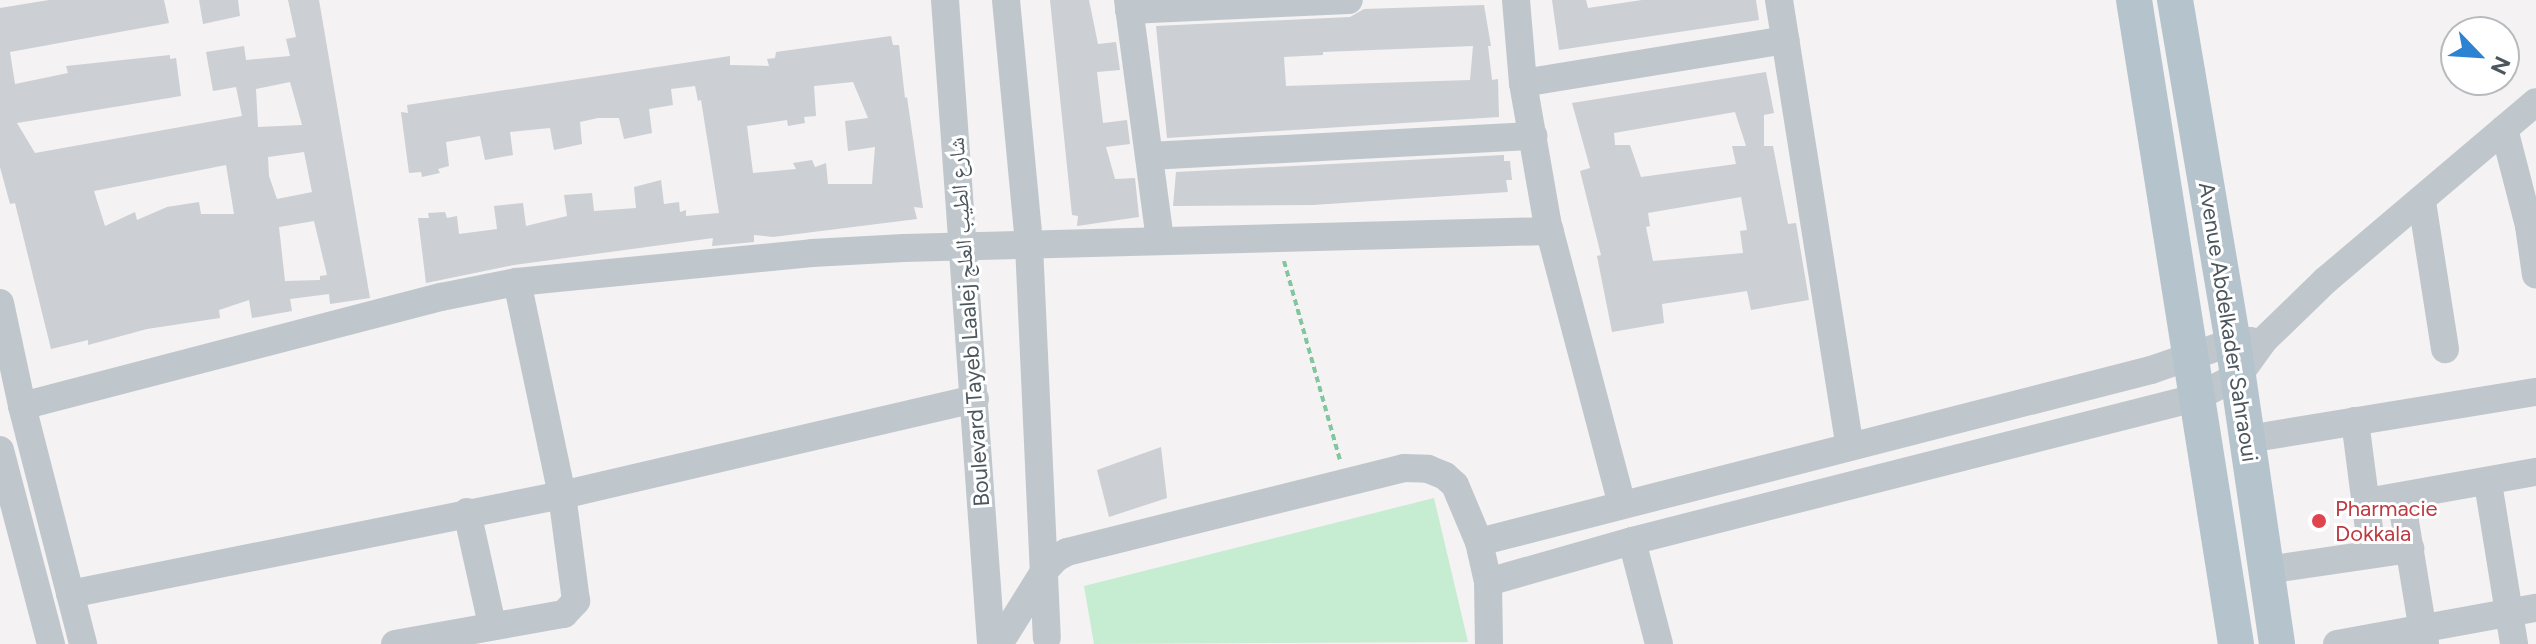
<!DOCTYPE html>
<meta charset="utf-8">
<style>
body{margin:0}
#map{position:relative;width:2536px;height:644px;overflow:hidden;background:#f4f2f2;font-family:Figtree,"Noto Naskh Arabic",sans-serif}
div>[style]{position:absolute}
.green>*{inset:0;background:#c6ecd2}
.building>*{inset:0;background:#cccfd3}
.path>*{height:4px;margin-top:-2px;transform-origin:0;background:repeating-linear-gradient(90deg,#82c69f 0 6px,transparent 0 10px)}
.minor>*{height:28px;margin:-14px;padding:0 14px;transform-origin:14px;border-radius:14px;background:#bfc7cd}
.major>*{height:36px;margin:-18px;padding:0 18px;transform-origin:18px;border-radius:18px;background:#b5c3cd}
.dots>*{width:22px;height:22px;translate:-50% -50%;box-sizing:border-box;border:4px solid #fff;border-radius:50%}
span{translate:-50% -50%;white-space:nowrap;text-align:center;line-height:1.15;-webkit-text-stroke:6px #fff;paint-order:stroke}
.street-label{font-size:22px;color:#4c565d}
.health-label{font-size:22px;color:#be3a42}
.left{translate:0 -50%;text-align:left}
.north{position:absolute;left:2440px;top:16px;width:80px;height:80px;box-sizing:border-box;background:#fff;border:2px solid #b7bbbe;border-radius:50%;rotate:115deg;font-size:22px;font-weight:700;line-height:32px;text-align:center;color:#4c565d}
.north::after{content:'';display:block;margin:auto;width:28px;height:36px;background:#2e82d2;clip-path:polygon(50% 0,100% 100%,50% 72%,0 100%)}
</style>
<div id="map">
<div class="green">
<div style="clip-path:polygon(1434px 498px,1468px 642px,1094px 644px,1084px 586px)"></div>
</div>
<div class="building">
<div style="clip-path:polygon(evenodd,49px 0,164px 0,169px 23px,10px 52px,15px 84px,68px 73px,66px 66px,170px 55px,170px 59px,176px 58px,181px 96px,17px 123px,35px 153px,242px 116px,236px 87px,213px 91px,206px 52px,244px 46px,246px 60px,290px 56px,286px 39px,296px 37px,288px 0,319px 0,370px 298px,330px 304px,329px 294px,290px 299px,292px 311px,252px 318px,249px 300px,219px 310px,220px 318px,147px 329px,88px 345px,88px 340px,51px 349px,15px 203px,10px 204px,0 167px,0 8px,49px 0,290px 82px,302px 125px,258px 127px,256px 89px,290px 82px,49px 0,304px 152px,312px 192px,277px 199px,269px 176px,268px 157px,304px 152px,49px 0,226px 165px,234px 214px,201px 214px,199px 202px,167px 207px,137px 220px,135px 212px,105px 226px,94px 191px,226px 165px,49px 0,314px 221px,327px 275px,320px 276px,320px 280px,285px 281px,279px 227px,314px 221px)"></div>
<div style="clip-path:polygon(199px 0,238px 0,240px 16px,203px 24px)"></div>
<div style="clip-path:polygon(1050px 0,1089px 0,1098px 44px,1116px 42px,1120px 70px,1097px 72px,1103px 123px,1127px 120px,1130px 144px,1106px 147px,1115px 179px,1135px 178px,1139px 217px,1077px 226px,1078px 216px,1072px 215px)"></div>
<div style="clip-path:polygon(1552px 0,1586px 0,1588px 8px,1642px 0,1756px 0,1759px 20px,1559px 50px)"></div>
<div style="clip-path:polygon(evenodd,1484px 5px,1491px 46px,1488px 46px,1492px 80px,1498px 79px,1499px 117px,1167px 138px,1156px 26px,1350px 17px,1364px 9px,1484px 5px,1473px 46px,1470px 80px,1286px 86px,1284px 57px,1323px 55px,1323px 52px,1473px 46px)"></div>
<div style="clip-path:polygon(evenodd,891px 36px,893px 45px,899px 45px,905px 98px,907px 97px,923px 208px,914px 207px,917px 219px,773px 237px,754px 235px,754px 242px,712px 246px,713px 238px,514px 265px,426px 283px,418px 218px,429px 218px,428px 213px,445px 212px,447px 218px,457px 216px,459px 234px,497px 229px,494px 206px,523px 203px,526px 226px,567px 216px,564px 195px,592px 193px,594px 211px,636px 208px,634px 187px,661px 180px,664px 204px,679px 202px,680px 212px,686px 210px,686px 216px,719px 213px,701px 100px,698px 101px,695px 86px,671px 89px,673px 105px,649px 109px,652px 133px,624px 139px,619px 118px,598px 118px,580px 122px,582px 144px,554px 150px,550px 128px,510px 132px,513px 155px,485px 160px,480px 136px,446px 142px,449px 166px,438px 169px,440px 173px,422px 177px,421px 172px,409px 173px,401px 112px,408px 113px,407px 105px,730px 56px,730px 65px,769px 66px,767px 59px,775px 58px,776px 52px,891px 36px,853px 82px,868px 118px,845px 121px,848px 151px,875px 147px,872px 184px,828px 184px,826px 163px,815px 167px,812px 160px,793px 163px,796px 169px,753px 173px,747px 126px,787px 120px,788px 126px,805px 123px,804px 117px,816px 116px,814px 86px,853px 82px)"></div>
<div style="clip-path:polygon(evenodd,1766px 72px,1774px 113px,1764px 115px,1764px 146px,1773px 146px,1788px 224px,1796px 223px,1809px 300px,1751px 310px,1747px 291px,1662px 304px,1664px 323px,1612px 332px,1597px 256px,1601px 255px,1580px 171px,1590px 168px,1572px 103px,1766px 72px,1735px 112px,1746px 146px,1732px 146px,1736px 164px,1641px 177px,1630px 145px,1615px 145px,1614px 133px,1735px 112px,1766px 72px,1741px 197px,1747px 230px,1740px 231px,1743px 253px,1653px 261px,1646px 227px,1650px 226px,1648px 213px,1741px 197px)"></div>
<div style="clip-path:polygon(1504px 155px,1504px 161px,1510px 161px,1512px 180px,1506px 180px,1508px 192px,1313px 205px,1173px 206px,1176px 172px)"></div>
<div style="clip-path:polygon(1161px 447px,1167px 498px,1109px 517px,1097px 470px)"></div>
</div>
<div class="path">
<div style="left:1284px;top:261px;width:207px;rotate:74.3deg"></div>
</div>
<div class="minor">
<div style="left:945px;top:0;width:646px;rotate:85.91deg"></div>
<div style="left:1006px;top:0;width:246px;rotate:84.6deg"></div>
<div style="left:1029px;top:245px;width:393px;rotate:87.4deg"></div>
<div style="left:1128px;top:0;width:242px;rotate:82.4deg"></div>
<div style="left:1516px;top:0;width:83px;rotate:85.2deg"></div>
<div style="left:1523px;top:83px;width:140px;rotate:80.1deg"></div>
<div style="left:1547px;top:221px;width:293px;rotate:75.2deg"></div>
<div style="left:1779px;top:0;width:452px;rotate:81deg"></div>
<div style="left:1129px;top:10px;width:220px;rotate:-2.6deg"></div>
<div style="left:1523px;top:83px;width:266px;rotate:-9.3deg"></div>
<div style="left:2504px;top:129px;width:100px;rotate:75.5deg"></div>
<div style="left:2529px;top:226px;width:49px;rotate:81.9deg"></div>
<div style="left:1149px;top:156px;width:385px;rotate:-3deg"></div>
<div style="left:2422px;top:202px;width:149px;rotate:81.1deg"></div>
<div style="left:0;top:303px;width:105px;rotate:77.9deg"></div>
<div style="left:22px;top:406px;width:246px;rotate:75.6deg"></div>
<div style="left:22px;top:406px;width:433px;rotate:-14.6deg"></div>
<div style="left:441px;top:297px;width:77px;rotate:-11.2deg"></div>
<div style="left:517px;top:282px;width:296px;rotate:-5.6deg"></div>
<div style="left:812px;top:253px;width:92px;rotate:-3.1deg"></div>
<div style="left:904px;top:248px;width:646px;rotate:-1.51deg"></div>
<div style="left:2355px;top:421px;width:132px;rotate:82.6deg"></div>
<div style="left:2248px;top:439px;width:292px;rotate:-9.3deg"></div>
<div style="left:0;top:450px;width:201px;rotate:75.3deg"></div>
<div style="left:2488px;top:483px;width:163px;rotate:80.8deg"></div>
<div style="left:2401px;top:497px;width:149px;rotate:80.7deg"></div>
<div style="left:2367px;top:502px;width:172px;rotate:-10.1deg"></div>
<div style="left:467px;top:512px;width:116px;rotate:77.5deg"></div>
<div style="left:1632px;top:541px;width:106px;rotate:75.3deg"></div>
<div style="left:1479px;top:542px;width:694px;rotate:-14.36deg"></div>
<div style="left:2151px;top:370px;width:87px;rotate:-18.9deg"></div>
<div style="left:2233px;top:342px;width:18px;rotate:-3deg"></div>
<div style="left:2267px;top:570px;width:145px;rotate:-8.4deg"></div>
<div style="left:1488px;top:582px;width:150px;rotate:-15.9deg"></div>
<div style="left:1632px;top:541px;width:581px;rotate:-14.25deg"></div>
<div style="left:2195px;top:398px;width:48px;rotate:-27.1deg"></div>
<div style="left:2238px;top:376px;width:44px;rotate:-54.2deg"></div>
<div style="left:2264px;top:340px;width:86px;rotate:-44.1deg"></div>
<div style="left:2326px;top:280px;width:275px;rotate:-40.3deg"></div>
<div style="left:70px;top:594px;width:502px;rotate:-11.38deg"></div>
<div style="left:562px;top:495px;width:424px;rotate:-13.1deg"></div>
<div style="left:395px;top:644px;width:172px;rotate:-10.1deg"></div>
<div style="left:564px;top:614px;width:18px;rotate:-47deg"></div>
<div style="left:576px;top:601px;width:107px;rotate:-97.5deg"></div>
<div style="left:562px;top:495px;width:218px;rotate:-101.9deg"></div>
<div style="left:999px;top:644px;width:87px;rotate:-58.1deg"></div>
<div style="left:1045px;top:570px;width:16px;rotate:-47deg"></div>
<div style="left:1056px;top:558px;width:13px;rotate:-29deg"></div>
<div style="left:1067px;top:552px;width:347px;rotate:-14deg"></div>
<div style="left:1404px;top:468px;width:24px;rotate:2deg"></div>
<div style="left:1428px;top:469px;width:18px;rotate:22deg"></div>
<div style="left:1445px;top:476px;width:13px;rotate:42deg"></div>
<div style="left:1455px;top:485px;width:62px;rotate:67.2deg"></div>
<div style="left:1479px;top:542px;width:41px;rotate:77.3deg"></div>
<div style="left:1488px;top:582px;width:62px;rotate:89.1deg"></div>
<div style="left:2337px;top:644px;width:202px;rotate:-10.3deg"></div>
</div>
<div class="major">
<div style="left:2134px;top:0;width:652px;rotate:81deg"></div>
<div style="left:2175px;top:0;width:347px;rotate:80.4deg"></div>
<div style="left:2233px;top:342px;width:305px;rotate:81.7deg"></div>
</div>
<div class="dots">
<div style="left:2319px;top:521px;background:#e0444e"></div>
</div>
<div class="street-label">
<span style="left:969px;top:322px;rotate:-94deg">Boulevard Tayeb Laalej شارع الطيب العلج</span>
<span style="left:2228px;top:322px;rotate:81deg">Avenue Abdelkader Sahraoui</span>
</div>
<div class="health-label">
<span class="left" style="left:2335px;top:521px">Pharmacie<br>Dokkala</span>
</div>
<div class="north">N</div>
</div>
